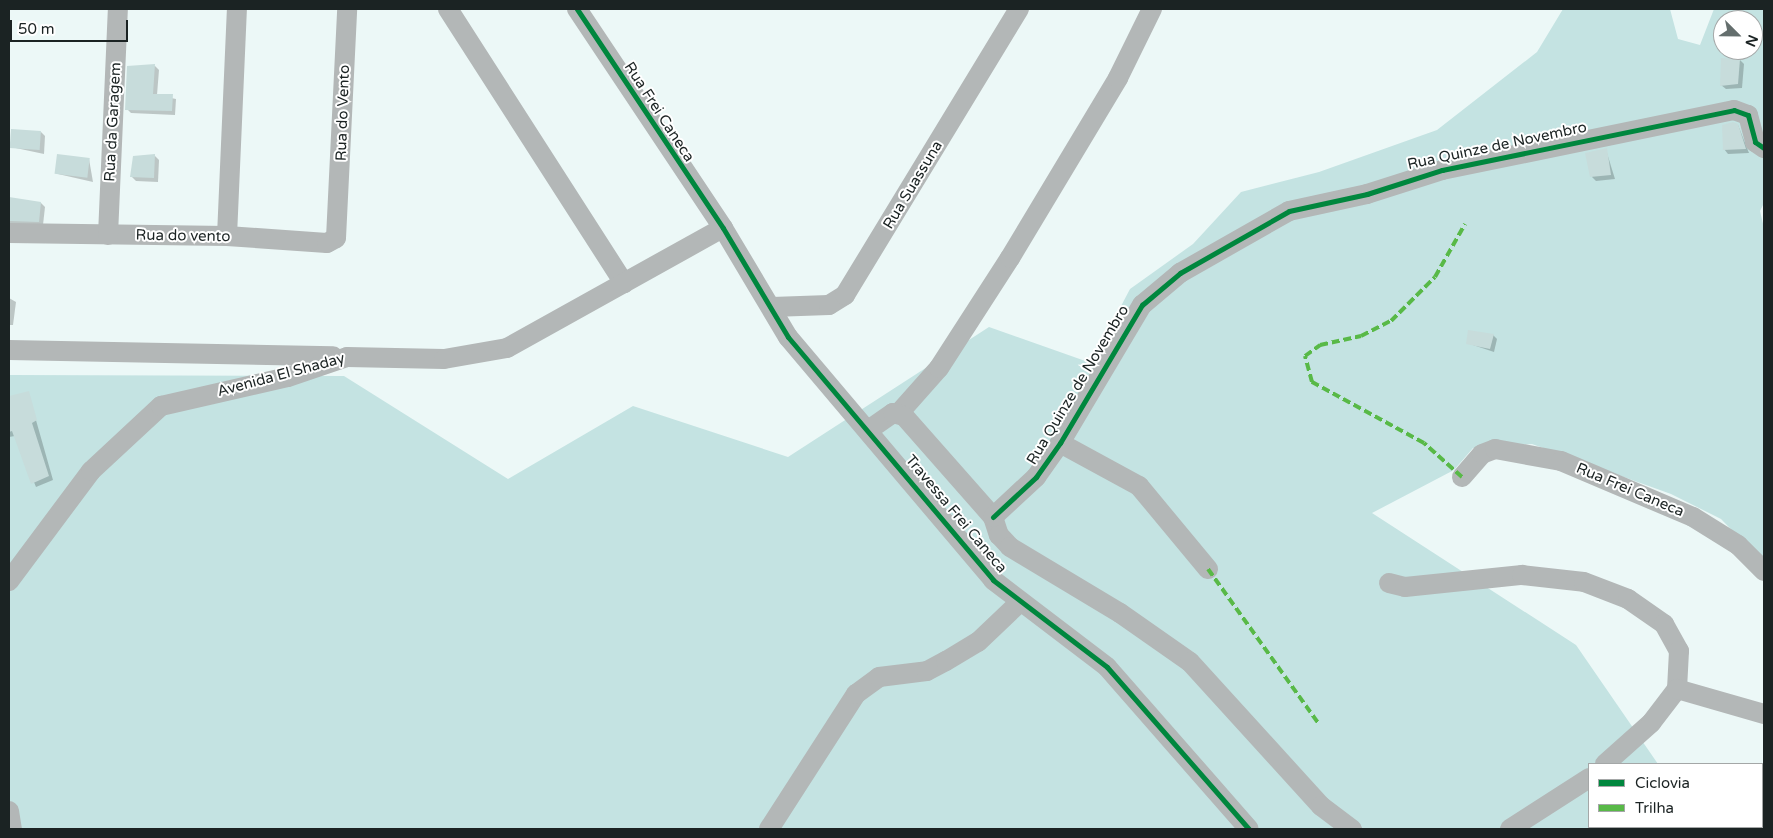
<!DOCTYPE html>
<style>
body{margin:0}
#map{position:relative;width:1773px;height:838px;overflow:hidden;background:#ecf8f7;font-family:"Varela Round",sans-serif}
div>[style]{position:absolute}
.green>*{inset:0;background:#c4e3e2}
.shadow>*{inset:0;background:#0003}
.building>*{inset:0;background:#c7dcdb;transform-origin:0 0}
.minor>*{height:20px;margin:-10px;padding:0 10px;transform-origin:10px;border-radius:10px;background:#b3b7b7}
.quiet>*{height:4px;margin-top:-2px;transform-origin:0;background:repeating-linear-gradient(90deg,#58b947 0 8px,transparent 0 12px)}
.cycleway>*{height:5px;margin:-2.5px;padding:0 2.5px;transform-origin:2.5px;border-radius:2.5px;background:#00873e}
span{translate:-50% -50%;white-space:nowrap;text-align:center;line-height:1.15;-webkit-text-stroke:4px #fff;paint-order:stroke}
.street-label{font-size:15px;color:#1b2323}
.frame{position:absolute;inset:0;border:10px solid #1b2323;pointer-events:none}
.legend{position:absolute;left:1588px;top:763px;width:175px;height:65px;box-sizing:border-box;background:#fff;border:1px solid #a4a7a7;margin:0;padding:6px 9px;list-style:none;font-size:15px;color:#1b2323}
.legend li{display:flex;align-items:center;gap:10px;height:25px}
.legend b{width:25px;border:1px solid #a4a7a7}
.north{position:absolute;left:1713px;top:10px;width:50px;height:50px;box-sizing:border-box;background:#fff;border:1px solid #a4a7a7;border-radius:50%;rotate:113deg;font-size:14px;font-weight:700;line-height:20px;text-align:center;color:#1b2323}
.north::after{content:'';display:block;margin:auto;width:18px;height:22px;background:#646e6d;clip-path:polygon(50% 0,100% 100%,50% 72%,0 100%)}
.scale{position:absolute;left:10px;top:20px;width:118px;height:22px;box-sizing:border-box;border:2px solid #1b2323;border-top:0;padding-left:6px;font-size:15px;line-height:18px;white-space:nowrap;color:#1b2323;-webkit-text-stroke:4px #fff;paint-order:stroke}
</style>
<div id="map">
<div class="green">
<div style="clip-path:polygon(evenodd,1563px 9px,1670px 9px,1678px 39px,1700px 45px,1714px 9px,1764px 9px,1764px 203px,1760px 211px,1764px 228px,1764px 563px,1721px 519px,1671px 494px,1532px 444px,1473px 448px,1454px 470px,1372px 513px,1576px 645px,1658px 764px,1589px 764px,1589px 827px,1702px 829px,9px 829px,9px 375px,344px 376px,508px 479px,633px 406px,788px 457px,989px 327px,1091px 363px,1130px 289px,1193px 244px,1241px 192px,1319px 172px,1437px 130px,1537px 52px,1563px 9px,1723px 20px,1753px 20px,1753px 50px,1723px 50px,1723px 20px)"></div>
</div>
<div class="shadow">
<div style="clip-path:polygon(1740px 60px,1744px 64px,1742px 88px,1726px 89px,1721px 85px)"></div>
<div style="clip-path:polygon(155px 66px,159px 70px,157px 95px,176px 99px,175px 115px,131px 113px,127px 109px,129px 67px)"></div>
<div style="clip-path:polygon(1738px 125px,1749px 153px,1728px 154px,1724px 149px)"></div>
<div style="clip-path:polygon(41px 132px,45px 136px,44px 154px,11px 147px)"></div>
<div style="clip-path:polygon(1606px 150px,1615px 179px,1596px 181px,1592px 177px)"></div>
<div style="clip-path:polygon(154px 155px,159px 160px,158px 182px,136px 181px,132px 177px)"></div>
<div style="clip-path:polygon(89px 159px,93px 182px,58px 174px)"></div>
<div style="clip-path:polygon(9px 199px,41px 203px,45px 207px,43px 225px,9px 226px)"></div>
<div style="clip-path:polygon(9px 298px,16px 302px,13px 325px,9px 325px)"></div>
<div style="clip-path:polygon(1493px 335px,1497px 339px,1494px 352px,1467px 343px)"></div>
<div style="clip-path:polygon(28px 392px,53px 480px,36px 487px,15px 436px,9px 437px,9px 404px)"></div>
</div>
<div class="building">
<div style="clip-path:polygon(1721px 58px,1740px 59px,1738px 84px,1720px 86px)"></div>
<div style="clip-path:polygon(155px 64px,153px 94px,173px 94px,172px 111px,125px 110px,127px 66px)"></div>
<div style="clip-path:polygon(1733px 122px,1738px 124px,1746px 149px,1723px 150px,1722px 125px)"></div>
<div style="left:11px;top:129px;width:30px;height:19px;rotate:4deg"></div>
<div style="clip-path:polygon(1607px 148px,1611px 175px,1590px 177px,1585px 153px)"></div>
<div style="left:57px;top:154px;width:33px;height:20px;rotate:7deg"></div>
<div style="clip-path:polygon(155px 154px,154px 178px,130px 177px,133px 156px)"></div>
<div style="clip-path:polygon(9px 197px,41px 202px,39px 222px,9px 221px)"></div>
<div style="clip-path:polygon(1468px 330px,1494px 334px,1490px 349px,1466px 344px)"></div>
<div style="clip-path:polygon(29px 391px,37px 420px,32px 423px,49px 476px,31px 484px,12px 431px,9px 432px,9px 396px)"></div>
</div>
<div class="minor">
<div style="left:448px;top:9px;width:326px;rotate:57.3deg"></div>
<div style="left:577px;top:9px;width:263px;rotate:56.3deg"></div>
<div style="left:723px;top:228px;width:127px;rotate:59.2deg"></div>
<div style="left:788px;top:337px;width:318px;rotate:49.8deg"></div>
<div style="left:993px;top:580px;width:143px;rotate:37.3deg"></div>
<div style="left:1107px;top:667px;width:215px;rotate:48.8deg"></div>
<div style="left:9px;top:233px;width:218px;rotate:0.8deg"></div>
<div style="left:227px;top:236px;width:100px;rotate:4deg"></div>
<div style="left:327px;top:243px;width:10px;rotate:-29deg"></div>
<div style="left:336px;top:238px;width:229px;rotate:-87.2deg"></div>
<div style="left:108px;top:235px;width:226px;rotate:-87.5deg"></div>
<div style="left:227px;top:236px;width:227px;rotate:-87.5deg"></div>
<div style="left:772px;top:307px;width:57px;rotate:-2deg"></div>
<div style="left:829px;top:305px;width:19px;rotate:-32deg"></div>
<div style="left:845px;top:295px;width:335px;rotate:-58.7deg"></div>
<div style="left:9px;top:350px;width:324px;rotate:1.1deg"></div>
<div style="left:899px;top:413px;width:60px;rotate:-48.4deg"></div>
<div style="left:939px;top:368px;width:131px;rotate:-57.2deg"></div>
<div style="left:1010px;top:258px;width:210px;rotate:-59deg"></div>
<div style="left:1118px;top:78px;width:77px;rotate:-63.8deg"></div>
<div style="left:870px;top:429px;width:28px;rotate:-35deg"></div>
<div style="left:893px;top:413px;width:11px;rotate:15deg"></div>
<div style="left:904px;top:416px;width:135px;rotate:48.6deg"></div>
<div style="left:993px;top:517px;width:19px;rotate:72deg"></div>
<div style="left:999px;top:535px;width:16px;rotate:47deg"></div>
<div style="left:1010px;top:547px;width:128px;rotate:31deg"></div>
<div style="left:1120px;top:613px;width:85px;rotate:35deg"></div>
<div style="left:1190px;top:662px;width:195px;rotate:47.7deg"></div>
<div style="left:1321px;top:806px;width:39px;rotate:37deg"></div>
<div style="left:1060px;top:443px;width:90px;rotate:28.6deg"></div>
<div style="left:1139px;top:486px;width:108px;rotate:50.3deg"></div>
<div style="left:1462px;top:477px;width:30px;rotate:-49deg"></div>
<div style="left:1482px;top:454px;width:14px;rotate:-21deg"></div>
<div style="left:1495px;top:449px;width:67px;rotate:10.3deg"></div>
<div style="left:1561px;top:461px;width:143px;rotate:23deg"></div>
<div style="left:1693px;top:517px;width:53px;rotate:31.9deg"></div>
<div style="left:1738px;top:545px;width:37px;rotate:45deg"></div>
<div style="left:993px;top:517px;width:59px;rotate:-42.9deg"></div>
<div style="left:1036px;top:477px;width:42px;rotate:-54.8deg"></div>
<div style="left:1060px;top:443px;width:161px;rotate:-59.3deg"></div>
<div style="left:1142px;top:305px;width:50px;rotate:-40.1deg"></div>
<div style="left:1180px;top:273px;width:125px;rotate:-29.6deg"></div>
<div style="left:1289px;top:211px;width:80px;rotate:-12.3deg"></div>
<div style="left:1367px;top:194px;width:79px;rotate:-17.7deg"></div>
<div style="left:1442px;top:170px;width:298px;rotate:-11.6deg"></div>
<div style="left:1734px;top:110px;width:15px;rotate:20deg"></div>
<div style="left:1748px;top:115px;width:28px;rotate:75deg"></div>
<div style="left:1755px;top:142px;width:11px;rotate:34deg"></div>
<div style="left:9px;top:581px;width:137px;rotate:-53.3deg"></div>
<div style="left:91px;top:471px;width:96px;rotate:-42.9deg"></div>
<div style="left:161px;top:406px;width:130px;rotate:-12.9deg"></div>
<div style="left:288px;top:377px;width:62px;rotate:-18.7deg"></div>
<div style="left:347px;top:357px;width:97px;rotate:1.2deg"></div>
<div style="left:444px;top:359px;width:64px;rotate:-9.9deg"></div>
<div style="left:507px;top:348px;width:247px;rotate:-29.1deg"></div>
<div style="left:1389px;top:583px;width:16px;rotate:14deg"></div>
<div style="left:1405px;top:587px;width:118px;rotate:-5.9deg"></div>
<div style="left:1522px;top:575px;width:62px;rotate:6.4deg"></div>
<div style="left:1584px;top:582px;width:47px;rotate:21.1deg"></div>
<div style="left:1628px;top:599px;width:44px;rotate:34.8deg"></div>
<div style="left:1664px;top:624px;width:31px;rotate:61deg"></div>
<div style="left:1679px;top:651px;width:38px;rotate:93deg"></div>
<div style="left:1605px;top:764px;width:62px;rotate:-41.7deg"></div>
<div style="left:1651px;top:723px;width:43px;rotate:-52.6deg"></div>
<div style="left:1677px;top:689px;width:91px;rotate:16deg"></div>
<div style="left:1762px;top:800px;width:2px;rotate:-27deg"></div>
<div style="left:9px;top:811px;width:18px;rotate:81deg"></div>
<div style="left:769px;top:829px;width:161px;rotate:-57.2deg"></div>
<div style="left:856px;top:694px;width:29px;rotate:-36deg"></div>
<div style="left:879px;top:677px;width:48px;rotate:-7.1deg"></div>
<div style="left:927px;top:671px;width:21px;rotate:-28deg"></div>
<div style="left:946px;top:661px;width:37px;rotate:-31deg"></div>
<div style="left:978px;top:642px;width:57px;rotate:-43.6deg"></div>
<div style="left:1510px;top:829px;width:94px;rotate:-32.8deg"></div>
<div style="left:1687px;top:829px;width:6px;rotate:-18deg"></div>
</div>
<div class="quiet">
<div style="left:1462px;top:477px;width:51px;rotate:-138.2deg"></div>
<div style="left:1424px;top:443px;width:128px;rotate:-151.4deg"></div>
<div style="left:1312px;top:382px;width:27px;rotate:-105deg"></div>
<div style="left:1305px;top:356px;width:19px;rotate:-36deg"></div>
<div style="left:1320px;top:345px;width:42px;rotate:-12.4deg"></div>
<div style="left:1361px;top:336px;width:34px;rotate:-27deg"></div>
<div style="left:1391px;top:321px;width:62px;rotate:-45deg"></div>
<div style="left:1435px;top:277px;width:61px;rotate:-60.5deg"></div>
<div style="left:1208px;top:569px;width:191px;rotate:54.4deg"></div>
</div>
<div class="cycleway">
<div style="left:577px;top:9px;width:263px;rotate:56.3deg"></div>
<div style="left:723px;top:228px;width:127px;rotate:59.2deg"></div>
<div style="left:788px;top:337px;width:318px;rotate:49.8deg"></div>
<div style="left:993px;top:580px;width:143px;rotate:37.3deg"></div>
<div style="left:1107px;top:667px;width:215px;rotate:48.8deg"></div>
<div style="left:993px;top:517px;width:59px;rotate:-42.9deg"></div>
<div style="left:1036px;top:477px;width:42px;rotate:-54.8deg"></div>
<div style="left:1060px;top:443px;width:161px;rotate:-59.3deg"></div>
<div style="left:1142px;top:305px;width:50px;rotate:-40.1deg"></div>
<div style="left:1180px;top:273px;width:125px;rotate:-29.6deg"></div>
<div style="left:1289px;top:211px;width:80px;rotate:-12.3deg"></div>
<div style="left:1367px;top:194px;width:79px;rotate:-17.7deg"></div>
<div style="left:1442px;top:170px;width:298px;rotate:-11.6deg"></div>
<div style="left:1734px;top:110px;width:15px;rotate:20deg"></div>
<div style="left:1748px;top:115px;width:28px;rotate:75deg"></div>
<div style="left:1755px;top:142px;width:11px;rotate:34deg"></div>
</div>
<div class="street-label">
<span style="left:659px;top:112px;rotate:57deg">Rua Frei Caneca</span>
<span style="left:343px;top:113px;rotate:-88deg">Rua do Vento</span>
<span style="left:113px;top:122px;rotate:-87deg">Rua da Garagem</span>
<span style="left:1497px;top:146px;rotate:-12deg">Rua Quinze de Novembro</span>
<span style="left:913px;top:185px;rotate:-59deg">Rua Suassuna</span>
<span style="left:183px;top:236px;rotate:1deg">Rua do vento</span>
<span style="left:281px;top:375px;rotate:-15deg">Avenida El Shaday</span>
<span style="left:1078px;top:385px;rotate:-59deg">Rua Quinze de Novembro</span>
<span style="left:1630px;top:490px;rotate:23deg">Rua Frei Caneca</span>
<span style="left:956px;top:514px;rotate:50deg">Travessa Frei Caneca</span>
</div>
<div class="frame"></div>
<ul class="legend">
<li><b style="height:6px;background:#00873e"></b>Ciclovia</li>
<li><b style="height:6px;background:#58b947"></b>Trilha</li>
</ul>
<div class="north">N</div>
<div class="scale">50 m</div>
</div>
